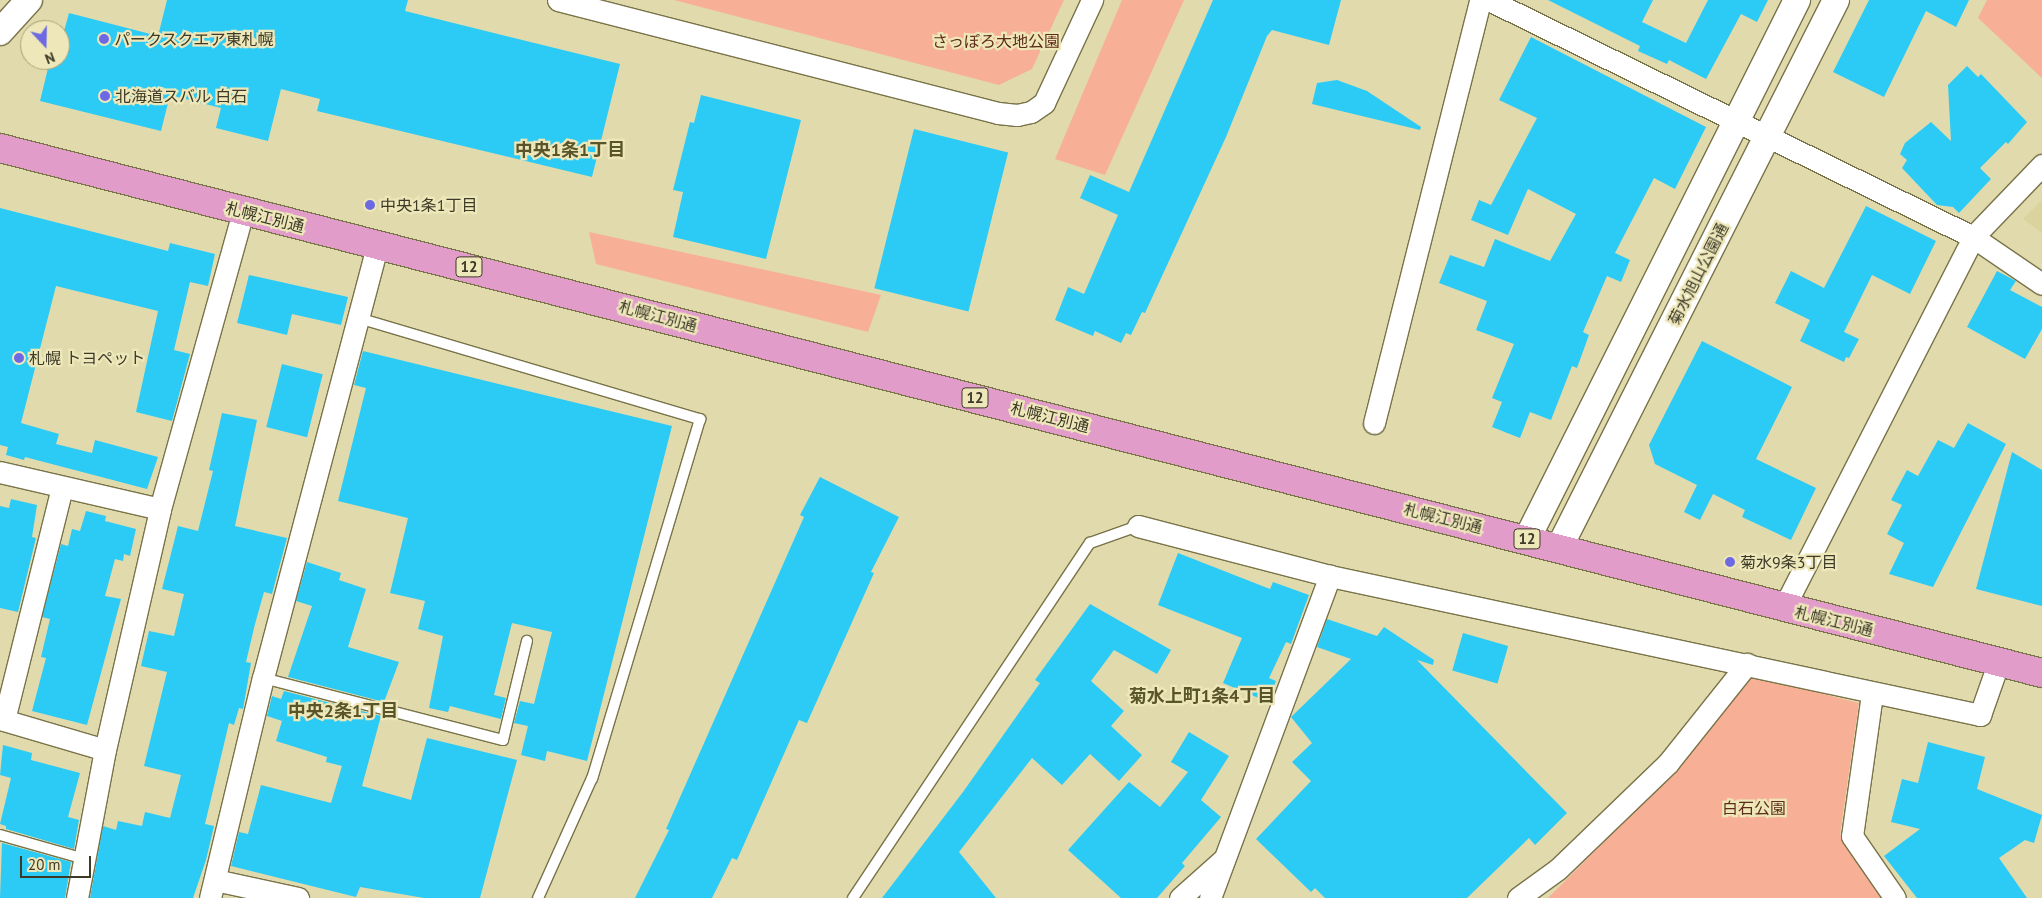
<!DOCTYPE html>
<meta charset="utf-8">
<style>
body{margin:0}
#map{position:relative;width:2042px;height:898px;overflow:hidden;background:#e0daad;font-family:"PT Sans","Noto Sans JP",sans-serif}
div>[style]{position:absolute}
.built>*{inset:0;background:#dbd39e}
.green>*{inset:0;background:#f7b096}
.building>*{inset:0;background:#2ccbf5;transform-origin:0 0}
.roads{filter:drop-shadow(1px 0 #797349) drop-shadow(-1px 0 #797349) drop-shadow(0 1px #797349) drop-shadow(0 -1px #797349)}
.service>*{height:10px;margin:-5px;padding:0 5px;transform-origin:5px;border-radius:5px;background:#fff}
.minor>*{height:21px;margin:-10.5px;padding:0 10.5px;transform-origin:10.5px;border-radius:10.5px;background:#fff}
.tertiary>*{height:26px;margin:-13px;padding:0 13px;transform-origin:13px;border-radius:13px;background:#fff}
.trunk>*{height:28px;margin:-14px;padding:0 14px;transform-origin:14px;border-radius:14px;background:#e29cca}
.dots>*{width:14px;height:14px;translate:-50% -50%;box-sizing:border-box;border:2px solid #ede7b9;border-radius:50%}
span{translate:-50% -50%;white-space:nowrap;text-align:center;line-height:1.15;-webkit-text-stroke:4.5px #ede7b9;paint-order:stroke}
.shield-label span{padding:1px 4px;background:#ede7b9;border:1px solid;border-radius:4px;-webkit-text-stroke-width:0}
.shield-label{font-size:15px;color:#3d3a28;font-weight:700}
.poi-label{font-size:16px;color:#3d3a28}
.left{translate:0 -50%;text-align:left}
.park-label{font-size:16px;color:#5e2c19}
.street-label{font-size:16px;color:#3d3a28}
.neighbourhood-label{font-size:18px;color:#5a542b;font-weight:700}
.north{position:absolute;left:20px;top:20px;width:50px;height:50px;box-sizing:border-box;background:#ede7b9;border:1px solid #a7a27f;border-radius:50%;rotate:159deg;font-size:14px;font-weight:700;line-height:20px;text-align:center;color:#3d3a28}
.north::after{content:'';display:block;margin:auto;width:18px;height:22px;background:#6d69e3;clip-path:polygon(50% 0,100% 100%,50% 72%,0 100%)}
.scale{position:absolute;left:20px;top:856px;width:71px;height:22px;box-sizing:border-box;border:2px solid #3d3a28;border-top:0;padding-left:6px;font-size:15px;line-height:18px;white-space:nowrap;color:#3d3a28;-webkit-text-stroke:4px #ede7b9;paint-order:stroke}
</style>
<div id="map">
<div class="built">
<div style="clip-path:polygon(2042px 200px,2042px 233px,2023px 219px)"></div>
</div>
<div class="green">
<div style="clip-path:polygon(674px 0,1064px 0,1032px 69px,999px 85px)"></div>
<div style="clip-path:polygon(1122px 0,1184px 0,1105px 175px,1055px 159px)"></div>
<div style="clip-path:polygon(1987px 0,2042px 0,2042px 78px,1978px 18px)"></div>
<div style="clip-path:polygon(589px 232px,881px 295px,868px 332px,596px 264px)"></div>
<div style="clip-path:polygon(1752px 676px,1859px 703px,1840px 834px,1882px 898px,1548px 898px,1632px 814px)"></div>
</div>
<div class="building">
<div style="clip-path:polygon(167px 0,408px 0,405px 11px,620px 64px,592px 177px,317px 111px,320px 99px,281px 89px,268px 141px,216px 128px,221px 108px,170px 95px,161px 131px,40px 101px,50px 60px,60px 60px,60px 46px,69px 13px,158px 36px)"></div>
<div style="clip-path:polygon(1213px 0,1341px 0,1329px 45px,1272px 30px,1267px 36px,1226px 137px,1145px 313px,1142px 312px,1131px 335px,1126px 333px,1121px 343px,1095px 331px,1093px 336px,1055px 320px,1068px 287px,1084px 294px,1118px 215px,1080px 198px,1090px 175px,1129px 192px)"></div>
<div style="clip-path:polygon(1548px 0,1653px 0,1642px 22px,1686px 43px,1708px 0,1768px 0,1757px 22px,1741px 14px,1706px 79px,1669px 60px,1667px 64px,1638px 51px,1640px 46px)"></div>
<div style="clip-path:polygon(1869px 0,1969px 0,1956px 27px,1926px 11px,1884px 97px,1833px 72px)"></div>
<div style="clip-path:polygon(1531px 37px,1706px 127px,1675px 189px,1654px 178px,1615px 253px,1630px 260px,1621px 282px,1607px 276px,1583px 332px,1589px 335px,1577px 368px,1572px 366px,1551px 420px,1530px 412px,1520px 438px,1492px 427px,1502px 402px,1492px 398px,1514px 344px,1476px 330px,1487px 301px,1439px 283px,1450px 255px,1484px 267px,1495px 239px,1550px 261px,1576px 214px,1528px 189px,1508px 235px,1471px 220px,1479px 200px,1491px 205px,1537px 118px,1499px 100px)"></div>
<div style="clip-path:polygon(1967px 66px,1978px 77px,1981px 74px,2027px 122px,2008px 144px,2006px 142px,1980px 168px,1991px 179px,1959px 213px,1953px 207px,1937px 205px,1902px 168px,1907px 160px,1900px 154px,1905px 143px,1931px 122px,1951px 141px,1948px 85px)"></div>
<div style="clip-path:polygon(1337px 80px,1367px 91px,1421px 127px,1420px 130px,1312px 104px,1317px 83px)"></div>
<div style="clip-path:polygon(701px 95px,801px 120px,766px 259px,673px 237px,683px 192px,673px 190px,690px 122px,694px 123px)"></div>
<div style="left:914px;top:129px;width:97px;height:164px;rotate:14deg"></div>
<div style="clip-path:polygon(1866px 206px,1936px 241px,1910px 294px,1872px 275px,1844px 332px,1859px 339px,1849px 358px,1846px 357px,1844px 362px,1800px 341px,1810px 320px,1775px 303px,1791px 271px,1824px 288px)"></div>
<div style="clip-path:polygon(0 208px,168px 251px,170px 243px,215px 254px,208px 286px,190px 282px,174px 350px,190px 354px,172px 421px,136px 412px,158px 311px,56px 286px,21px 423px,59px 434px,56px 444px,92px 453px,95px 440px,158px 457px,147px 489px,25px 457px,24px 460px,6px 455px,8px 447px,0 445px)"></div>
<div style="clip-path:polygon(1997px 271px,2016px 281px,2010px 290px,2042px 307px,2042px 329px,2025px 359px,1967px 327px)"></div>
<div style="clip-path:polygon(249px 275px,348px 297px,341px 325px,292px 314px,287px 335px,237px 323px)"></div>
<div style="clip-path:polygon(1702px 341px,1792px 387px,1756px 459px,1816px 488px,1791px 540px,1742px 517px,1745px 510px,1713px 494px,1700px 520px,1684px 512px,1697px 485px,1655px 464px,1649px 445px)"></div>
<div style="clip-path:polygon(363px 351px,672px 426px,587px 761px,547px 751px,545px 761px,521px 755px,528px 726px,514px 723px,520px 701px,534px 704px,552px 632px,512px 623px,494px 695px,506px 698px,501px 719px,450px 706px,448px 712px,429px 708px,443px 636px,418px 629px,425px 601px,390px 593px,408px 518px,338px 501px,366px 388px,354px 385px)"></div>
<div style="left:282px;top:364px;width:42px;height:65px;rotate:14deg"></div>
<div style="clip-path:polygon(222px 413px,257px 420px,235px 526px,287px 538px,272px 594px,264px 592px,255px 624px,246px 662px,251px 663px,243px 709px,239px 708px,234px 725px,229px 723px,205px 824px,214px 826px,206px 860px,193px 898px,90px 898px,103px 826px,116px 830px,118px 821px,142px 826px,145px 812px,170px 818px,181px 775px,144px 766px,167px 672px,141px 666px,149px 631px,174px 636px,184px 594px,162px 589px,178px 526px,198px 531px,213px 471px,209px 470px)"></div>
<div style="clip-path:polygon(1968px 423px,2006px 444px,1933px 587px,1889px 574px,1904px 543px,1887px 534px,1902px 505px,1891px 500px,1907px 470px,1918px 476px,1938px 440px,1954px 448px)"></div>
<div style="clip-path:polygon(2012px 452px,2042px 470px,2042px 606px,1976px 589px)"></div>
<div style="clip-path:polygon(820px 477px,899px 517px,871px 572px,874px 573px,807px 723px,799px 720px,737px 860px,732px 858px,712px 898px,635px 898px,669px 830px,666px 829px,804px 517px,800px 515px)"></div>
<div style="clip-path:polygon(11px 499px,37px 505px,32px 537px,36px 538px,18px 612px,0 608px,0 506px,9px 508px)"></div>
<div style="clip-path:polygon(86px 511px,106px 516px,105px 521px,136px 529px,130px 556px,124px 554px,123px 561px,115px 559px,105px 596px,121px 599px,87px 725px,32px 711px,46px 658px,41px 657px,50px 619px,42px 617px,61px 544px,68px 546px,72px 529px,80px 531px)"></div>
<div style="clip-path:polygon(1178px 553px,1270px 589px,1273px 582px,1309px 595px,1291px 644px,1286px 642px,1269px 678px,1276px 681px,1269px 699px,1261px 699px,1223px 683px,1242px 638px,1158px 605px)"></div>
<div style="clip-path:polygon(307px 562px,341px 573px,339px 580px,366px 589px,348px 647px,399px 662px,384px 702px,288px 677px,312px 606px,296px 601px)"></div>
<div style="clip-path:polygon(1090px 604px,1171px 650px,1157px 674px,1114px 650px,1091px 681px,1124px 711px,1111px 726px,1142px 755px,1119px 781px,1090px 754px,1062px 785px,1032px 758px,959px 852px,996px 898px,882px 898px,963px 792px,1040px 683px,1035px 680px)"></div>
<div style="clip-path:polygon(1327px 619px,1377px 636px,1384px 627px,1434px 660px,1433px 665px,1417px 660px,1567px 813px,1535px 845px,1529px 838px,1467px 898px,1325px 898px,1315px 888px,1311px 892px,1256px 839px,1311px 781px,1292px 762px,1312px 743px,1291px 717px,1351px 659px,1317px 647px)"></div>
<div style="left:1463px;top:633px;width:47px;height:39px;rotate:16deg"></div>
<div style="clip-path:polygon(284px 691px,381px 716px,362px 786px,411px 800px,427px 738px,517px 760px,480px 898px,424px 898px,360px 887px,356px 897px,231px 866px,239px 832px,248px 834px,261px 785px,331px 803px,342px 766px,326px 762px,327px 757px,276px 741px,282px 721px,267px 716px,272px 696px,281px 699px)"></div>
<div style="clip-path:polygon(1189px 732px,1229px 756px,1201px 800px,1221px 817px,1182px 863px,1185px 866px,1157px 898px,1121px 898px,1068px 850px,1129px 782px,1160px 807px,1188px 772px,1171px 762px)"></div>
<div style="clip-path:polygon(1928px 742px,1985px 757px,1977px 789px,2042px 815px,2034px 843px,2025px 840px,1999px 858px,2027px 898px,1917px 898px,1884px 856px,1920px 829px,1891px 822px,1902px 779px,1918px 783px)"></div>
<div style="clip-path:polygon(3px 745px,32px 753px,31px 760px,80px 773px,68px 817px,79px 820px,74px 849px,6px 829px,6px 826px,0 824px,11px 778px,0 775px)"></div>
<div style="clip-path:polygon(2px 843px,71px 862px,65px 898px,0 898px)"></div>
</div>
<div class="roads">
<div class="service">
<div style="left:358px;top:318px;width:357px;rotate:16.5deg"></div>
<div style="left:700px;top:419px;width:375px;rotate:106.7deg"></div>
<div style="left:592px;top:778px;width:132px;rotate:114.2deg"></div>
<div style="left:263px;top:678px;width:248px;rotate:14.5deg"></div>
<div style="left:503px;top:740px;width:102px;rotate:-76.4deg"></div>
<div style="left:0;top:835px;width:88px;rotate:15.8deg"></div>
<div style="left:853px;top:898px;width:427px;rotate:-56.3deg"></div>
<div style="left:1090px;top:543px;width:51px;rotate:-19.5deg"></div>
</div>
<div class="minor">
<div style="left:558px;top:0;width:454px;rotate:14.4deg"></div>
<div style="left:998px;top:113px;width:19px;rotate:6deg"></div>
<div style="left:1017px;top:115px;width:14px;rotate:-12deg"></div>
<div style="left:1031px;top:112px;width:16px;rotate:-35deg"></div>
<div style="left:1044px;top:103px;width:114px;rotate:-65deg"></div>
<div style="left:1489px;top:0;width:539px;rotate:26.09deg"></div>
<div style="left:1973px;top:237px;width:83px;rotate:34.3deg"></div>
<div style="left:1374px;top:423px;width:436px;rotate:-75.9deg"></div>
<div style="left:0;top:472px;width:164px;rotate:13deg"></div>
<div style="left:1138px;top:526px;width:198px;rotate:14.6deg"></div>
<div style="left:1330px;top:576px;width:665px;rotate:12.07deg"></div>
<div style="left:1980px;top:715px;width:57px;rotate:-70.6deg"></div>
<div style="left:1783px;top:609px;width:418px;rotate:-62.9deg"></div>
<div style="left:1973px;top:237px;width:100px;rotate:-46.2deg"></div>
<div style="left:1872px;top:694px;width:143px;rotate:98deg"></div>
<div style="left:1852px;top:836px;width:75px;rotate:55.3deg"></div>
<div style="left:0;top:719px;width:109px;rotate:16.4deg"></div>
<div style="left:4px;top:720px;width:240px;rotate:-76deg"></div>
<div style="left:215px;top:880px;width:85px;rotate:12.2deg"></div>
<div style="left:77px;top:898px;width:151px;rotate:-79.3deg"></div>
<div style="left:105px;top:750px;width:247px;rotate:-77.1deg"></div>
<div style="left:160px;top:509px;width:308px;rotate:-74.4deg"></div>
<div style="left:210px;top:898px;width:226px;rotate:-76.5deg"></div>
<div style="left:263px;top:678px;width:449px;rotate:-75.2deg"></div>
<div style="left:1180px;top:898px;width:57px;rotate:-41.5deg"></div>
<div style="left:1210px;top:898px;width:344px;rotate:-69.6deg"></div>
<div style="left:1518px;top:898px;width:49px;rotate:-35.9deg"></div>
<div style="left:1558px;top:869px;width:153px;rotate:-43.9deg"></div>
<div style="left:1668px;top:763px;width:127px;rotate:-51.4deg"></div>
</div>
<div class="tertiary">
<div style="left:0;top:32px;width:43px;rotate:-47.8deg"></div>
<div style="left:1527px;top:539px;width:603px;rotate:-63.39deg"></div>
<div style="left:1559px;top:548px;width:614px;rotate:-63.18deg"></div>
</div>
<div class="trunk">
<div style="left:0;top:148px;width:2108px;rotate:14.42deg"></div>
</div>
</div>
<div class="dots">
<div style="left:104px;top:39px;background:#6d69e3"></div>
<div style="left:105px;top:96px;background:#6d69e3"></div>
<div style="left:370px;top:205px;background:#6d69e3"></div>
<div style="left:19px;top:358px;background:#6d69e3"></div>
<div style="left:1730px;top:562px;background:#6d69e3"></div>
</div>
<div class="shield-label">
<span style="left:469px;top:267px">12</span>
<span style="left:975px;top:398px">12</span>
<span style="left:1527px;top:539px">12</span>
</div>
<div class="poi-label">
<span class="left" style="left:114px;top:39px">パークスクエア東札幌</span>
<span class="left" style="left:115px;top:96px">北海道スバル 白石</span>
<span class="left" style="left:380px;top:205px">中央1条1丁目</span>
<span class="left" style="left:29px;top:358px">札幌 トヨペット</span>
<span class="left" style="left:1740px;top:562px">菊水9条3丁目</span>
</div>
<div class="park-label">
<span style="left:996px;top:41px">さっぽろ大地公園</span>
<span style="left:1754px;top:808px">白石公園</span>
</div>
<div class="street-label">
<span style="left:265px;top:217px;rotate:14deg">札幌江別通</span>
<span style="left:1698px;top:274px;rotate:-63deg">菊水旭山公園通</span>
<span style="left:658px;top:316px;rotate:15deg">札幌江別通</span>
<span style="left:1050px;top:417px;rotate:14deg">札幌江別通</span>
<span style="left:1443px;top:518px;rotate:14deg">札幌江別通</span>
<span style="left:1834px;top:621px;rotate:14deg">札幌江別通</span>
</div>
<div class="neighbourhood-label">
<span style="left:570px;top:150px">中央1条1丁目</span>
<span style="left:1202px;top:696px">菊水上町1条4丁目</span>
<span style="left:343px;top:711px">中央2条1丁目</span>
</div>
<div class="north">N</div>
<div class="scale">20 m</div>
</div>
